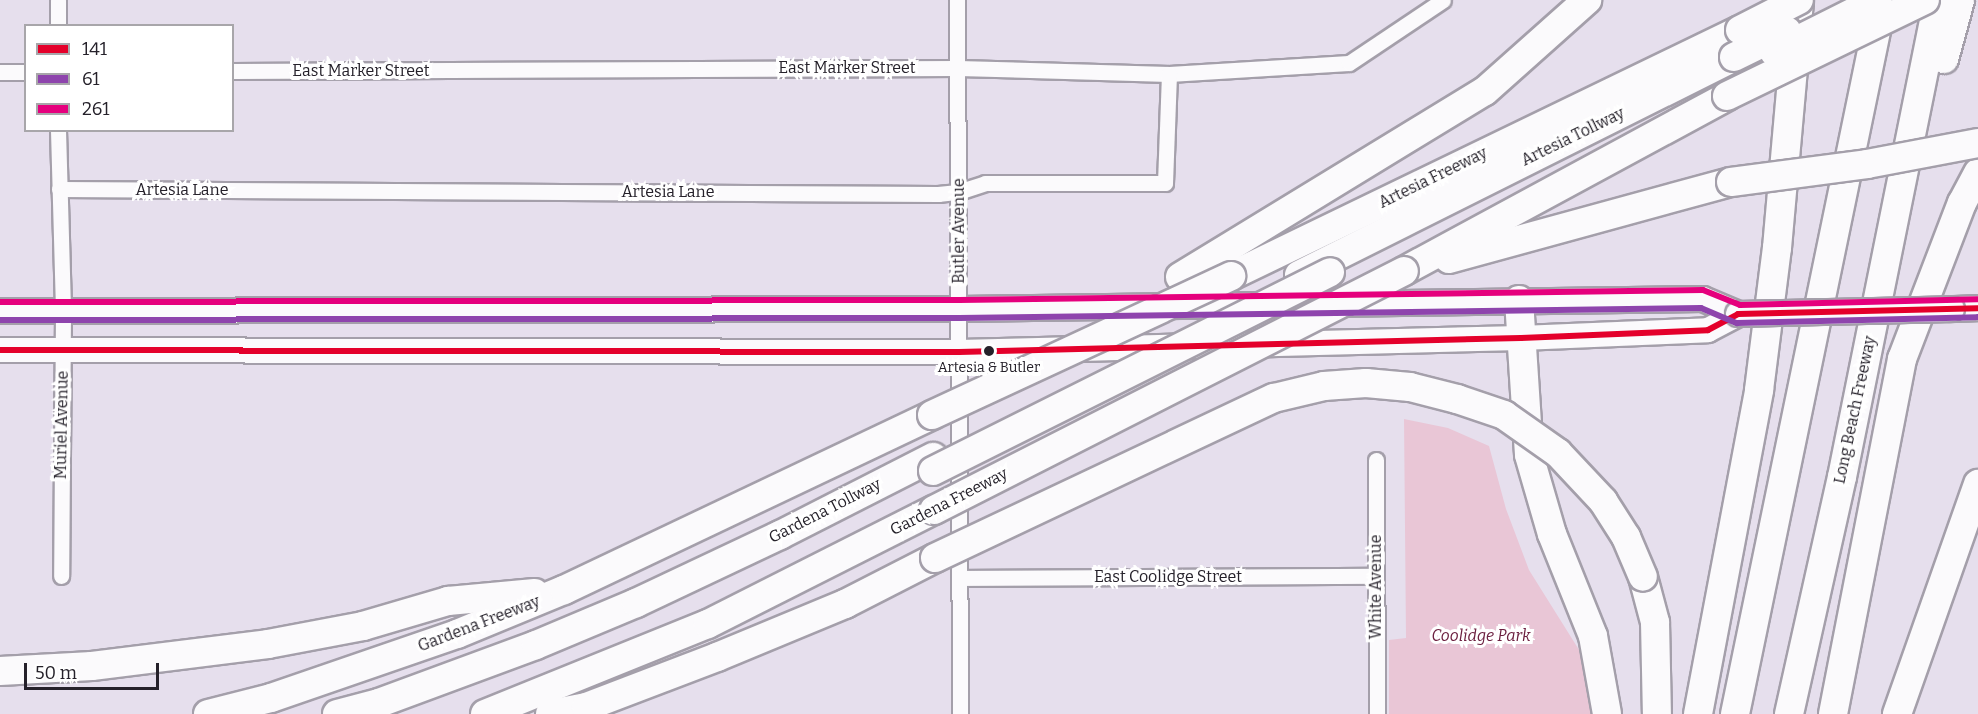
<!DOCTYPE html>
<style>
body{margin:0}
#map{position:relative;width:1978px;height:714px;overflow:hidden;background:#e6dfed;font-family:Bitter,serif}
div>[style]{position:absolute}
.green>*{inset:0;background:#e9c6d6}
.roads{filter:drop-shadow(2px 0 #a49faa) drop-shadow(-2px 0 #a49faa) drop-shadow(0 2px #a49faa) drop-shadow(0 -2px #a49faa)}
.street>*{height:15px;margin:-7.5px;padding:0 7.5px;transform-origin:7.5px;border-radius:7.5px;background:#fbfafc}
.primary>*{height:24px;margin:-12px;padding:0 12px;transform-origin:12px;border-radius:12px;background:#fbfafc}
.highway>*{height:28px;margin:-14px;padding:0 14px;transform-origin:14px;border-radius:14px;background:#fbfafc}
.bridges{filter:drop-shadow(2px 0 #a49faa) drop-shadow(-2px 0 #a49faa) drop-shadow(0 2px #a49faa) drop-shadow(0 -2px #a49faa)}
.primary-bridge>*{height:24px;margin:-12px;padding:0 12px;transform-origin:12px;border-radius:12px;background:#fbfafc}
.highway-bridge>*{height:28px;margin:-14px;padding:0 14px;transform-origin:14px;border-radius:14px;background:#fbfafc}
.bus-1>*{height:6px;margin:-3px;padding:0 3px;transform-origin:3px;border-radius:3px;background:#e4002b}
.bus-2>*{height:6px;margin:-3px;padding:0 3px;transform-origin:3px;border-radius:3px;background:#8e44ad}
.bus-3>*{height:6px;margin:-3px;padding:0 3px;transform-origin:3px;border-radius:3px;background:#e5007d}
.dots>*{width:16px;height:16px;translate:-50% -50%;box-sizing:border-box;border:3px solid #fff;border-radius:50%}
span{translate:-50% -50%;white-space:nowrap;text-align:center;line-height:1.15;-webkit-text-stroke:6px #fff;paint-order:stroke}
.bus-label{font-size:14px;color:#25212a}
.street-label{font-size:16px;color:#25212a}
.park-label{font-size:16px;color:#6c2040;font-style:italic}
.legend{position:absolute;left:24px;top:24px;width:210px;height:108px;box-sizing:border-box;background:#fff;border:2px solid #a8a6aa;margin:0;padding:8px 10px;list-style:none;font-size:18px;color:#25212a}
.legend li{display:flex;align-items:center;gap:12px;height:30px}
.legend b{width:30px;border:2px solid #a8a6aa}
.scale{position:absolute;left:24px;top:663px;width:135px;height:27px;box-sizing:border-box;border:3px solid #25212a;border-top:0;padding-left:8px;font-size:18px;line-height:21px;white-space:nowrap;color:#25212a;-webkit-text-stroke:4px #fff;paint-order:stroke}
</style>
<div id="map">
<div class="green">
<div style="clip-path:polygon(1404px 419px,1448px 428px,1489px 446px,1506px 509px,1529px 570px,1591px 669px,1601px 714px,1389px 714px,1389px 640px,1406px 638px)"></div>
</div>
<div class="roads">
<div class="street">
<div style="left:58px;top:0;width:26px;rotate:90deg"></div>
<div style="left:957px;top:0;width:714px;rotate:89.76deg"></div>
<div style="left:232px;top:71px;width:726px;rotate:-0.24deg"></div>
<div style="left:958px;top:68px;width:211px;rotate:1.6deg"></div>
<div style="left:1169px;top:74px;width:180px;rotate:-3.5deg"></div>
<div style="left:1349px;top:63px;width:113px;rotate:-33.8deg"></div>
<div style="left:0;top:72px;width:26px"></div>
<div style="left:58px;top:130px;width:183px;rotate:88.4deg"></div>
<div style="left:63px;top:313px;width:263px;rotate:90.4deg"></div>
<div style="left:59px;top:189px;width:879px;rotate:0.33deg"></div>
<div style="left:938px;top:194px;width:20px;rotate:-6deg"></div>
<div style="left:958px;top:192px;width:28px;rotate:-18deg"></div>
<div style="left:985px;top:183px;width:180px"></div>
<div style="left:1165px;top:183px;width:109px;rotate:-87.9deg"></div>
<div style="left:1376px;top:460px;width:254px;rotate:89.8deg"></div>
<div style="left:960px;top:578px;width:416px;rotate:-0.3deg"></div>
</div>
<div class="primary">
<div style="left:1952px;top:309px;width:26px;rotate:-2deg"></div>
<div style="left:0;top:311px;width:959px;rotate:-0.12deg"></div>
<div style="left:959px;top:309px;width:744px;rotate:-0.77deg"></div>
<div style="left:1703px;top:299px;width:38px;rotate:23deg"></div>
<div style="left:0;top:350px;width:959px;rotate:0.12deg"></div>
<div style="left:959px;top:352px;width:562px;rotate:-1.43deg"></div>
<div style="left:1521px;top:338px;width:187px;rotate:-2.4deg"></div>
<div style="left:1708px;top:330px;width:34px;rotate:-28deg"></div>
</div>
<div class="highway">
<div style="left:1944px;top:59px;width:61px;rotate:-74.8deg"></div>
<div style="left:1449px;top:259px;width:292px;rotate:-15.3deg"></div>
<div style="left:1404px;top:271px;width:367px;rotate:-28.4deg"></div>
<div style="left:1299px;top:275px;width:487px;rotate:-26.6deg"></div>
<div style="left:1231px;top:276px;width:565px;rotate:-25.79deg"></div>
<div style="left:1180px;top:277px;width:357px;rotate:-31.4deg"></div>
<div style="left:1485px;top:91px;width:137px;rotate:-41.7deg"></div>
<div style="left:1519px;top:300px;width:155px;rotate:86.3deg"></div>
<div style="left:1529px;top:455px;width:82px;rotate:73.8deg"></div>
<div style="left:1552px;top:534px;width:110px;rotate:68.1deg"></div>
<div style="left:1593px;top:636px;width:79px;rotate:79.8deg"></div>
<div style="left:1643px;top:577px;width:47px;rotate:75.1deg"></div>
<div style="left:1655px;top:622px;width:92px;rotate:88.8deg"></div>
<div style="left:0;top:671px;width:92px;rotate:-3.1deg"></div>
<div style="left:92px;top:666px;width:177px;rotate:-7.1deg"></div>
<div style="left:268px;top:644px;width:97px;rotate:-10.7deg"></div>
<div style="left:363px;top:626px;width:89px;rotate:-16.4deg"></div>
<div style="left:448px;top:601px;width:87px;rotate:-5.3deg"></div>
<div style="left:208px;top:714px;width:65px;rotate:-14.3deg"></div>
<div style="left:271px;top:698px;width:197px;rotate:-19deg"></div>
<div style="left:457px;top:634px;width:116px;rotate:-22.4deg"></div>
<div style="left:564px;top:590px;width:407px;rotate:-25.4deg"></div>
<div style="left:337px;top:714px;width:43px;rotate:-14.7deg"></div>
<div style="left:379px;top:703px;width:167px;rotate:-20.3deg"></div>
<div style="left:536px;top:645px;width:108px;rotate:-22.8deg"></div>
<div style="left:636px;top:603px;width:159px;rotate:-25.3deg"></div>
<div style="left:780px;top:535px;width:172px;rotate:-27deg"></div>
<div style="left:485px;top:714px;width:240px;rotate:-22deg"></div>
<div style="left:708px;top:624px;width:253px;rotate:-26.8deg"></div>
<div style="left:550px;top:714px;width:37px;rotate:-11deg"></div>
<div style="left:586px;top:707px;width:140px;rotate:-20.9deg"></div>
<div style="left:717px;top:657px;width:139px;rotate:-22.5deg"></div>
<div style="left:845px;top:604px;width:101px;rotate:-27.1deg"></div>
<div style="left:1698px;top:714px;width:330px;rotate:-79.3deg"></div>
<div style="left:1759px;top:390px;width:143px;rotate:-82.8deg"></div>
<div style="left:1777px;top:248px;width:249px;rotate:-84.9deg"></div>
<div style="left:1735px;top:714px;width:727px;rotate:-78.33deg"></div>
<div style="left:1789px;top:714px;width:243px;rotate:-77.4deg"></div>
<div style="left:1842px;top:477px;width:487px;rotate:-78.6deg"></div>
<div style="left:1833px;top:714px;width:362px;rotate:-79deg"></div>
<div style="left:1902px;top:359px;width:167px;rotate:-69deg"></div>
<div style="left:1962px;top:203px;width:34px;rotate:-62deg"></div>
<div style="left:1897px;top:714px;width:244px;rotate:-70.6deg"></div>
</div>
</div>
<div class="bridges">
<div class="primary-bridge">
<div style="left:1738px;top:314px;width:214px;rotate:-1.3deg"></div>
</div>
<div class="highway-bridge">
<div style="left:1740px;top:30px;width:66px;rotate:-27deg"></div>
<div style="left:1774px;top:52px;width:116px;rotate:-26.6deg"></div>
<div style="left:1734px;top:57px;width:59px;rotate:-26.1deg"></div>
<div style="left:1727px;top:96px;width:220px;rotate:-25.9deg"></div>
<div style="left:1731px;top:182px;width:137px;rotate:-7.5deg"></div>
<div style="left:1867px;top:164px;width:113px;rotate:-10.7deg"></div>
<div style="left:932px;top:415px;width:330px;rotate:-24.9deg"></div>
<div style="left:933px;top:471px;width:444px;rotate:-26.6deg"></div>
<div style="left:934px;top:510px;width:527px;rotate:-26.95deg"></div>
<div style="left:935px;top:558px;width:375px;rotate:-25.3deg"></div>
<div style="left:1274px;top:398px;width:51px;rotate:-13.5deg"></div>
<div style="left:1324px;top:386px;width:42px;rotate:-4.1deg"></div>
<div style="left:1366px;top:383px;width:44px;rotate:5.2deg"></div>
<div style="left:1410px;top:387px;width:49px;rotate:14.3deg"></div>
<div style="left:1457px;top:399px;width:50px;rotate:18.8deg"></div>
<div style="left:1504px;top:415px;width:66px;rotate:35.1deg"></div>
<div style="left:1558px;top:453px;width:66px;rotate:46.8deg"></div>
<div style="left:1603px;top:501px;width:43px;rotate:57.4deg"></div>
<div style="left:1626px;top:537px;width:43px;rotate:67deg"></div>
</div>
</div>
<div class="bus-1">
<div style="left:0;top:350px;width:959px;rotate:0.12deg"></div>
<div style="left:959px;top:352px;width:562px;rotate:-1.43deg"></div>
<div style="left:1521px;top:338px;width:187px;rotate:-2.4deg"></div>
<div style="left:1708px;top:330px;width:34px;rotate:-28deg"></div>
<div style="left:1738px;top:314px;width:240px;rotate:-1.4deg"></div>
</div>
<div class="bus-2">
<div style="left:0;top:320px;width:959px;rotate:-0.12deg"></div>
<div style="left:959px;top:318px;width:742px;rotate:-0.77deg"></div>
<div style="left:1701px;top:308px;width:39px;rotate:23deg"></div>
<div style="left:1737px;top:323px;width:241px;rotate:-1.4deg"></div>
</div>
<div class="bus-3">
<div style="left:0;top:302px;width:959px;rotate:-0.12deg"></div>
<div style="left:959px;top:300px;width:744px;rotate:-0.77deg"></div>
<div style="left:1703px;top:290px;width:40px;rotate:22deg"></div>
<div style="left:1740px;top:305px;width:238px;rotate:-1.4deg"></div>
</div>
<div class="dots">
<div style="left:989px;top:351px;background:#25212a"></div>
</div>
<div class="bus-label">
<span style="left:989px;top:368px">Artesia &amp; Butler</span>
</div>
<div class="street-label">
<span style="left:847px;top:68px">East Marker Street</span>
<span style="left:361px;top:71px">East Marker Street</span>
<span style="left:1573px;top:137px;rotate:-26deg">Artesia Tollway</span>
<span style="left:1433px;top:178px;rotate:-26deg">Artesia Freeway</span>
<span style="left:182px;top:190px">Artesia Lane</span>
<span style="left:668px;top:192px">Artesia Lane</span>
<span style="left:959px;top:231px;rotate:-90deg">Butler Avenue</span>
<span style="left:1855px;top:410px;rotate:-78deg">Long Beach Freeway</span>
<span style="left:62px;top:425px;rotate:-89deg">Muriel Avenue</span>
<span style="left:949px;top:502px;rotate:-27deg">Gardena Freeway</span>
<span style="left:825px;top:511px;rotate:-27deg">Gardena Tollway</span>
<span style="left:1168px;top:577px">East Coolidge Street</span>
<span style="left:1376px;top:587px;rotate:-90deg">White Avenue</span>
<span style="left:479px;top:624px;rotate:-21deg">Gardena Freeway</span>
</div>
<div class="park-label">
<span style="left:1481px;top:636px">Coolidge Park</span>
</div>
<ul class="legend">
<li><b style="height:8px;background:#e4002b"></b>141</li>
<li><b style="height:8px;background:#8e44ad"></b>61</li>
<li><b style="height:8px;background:#e5007d"></b>261</li>
</ul>
<div class="scale">50 m</div>
</div>
